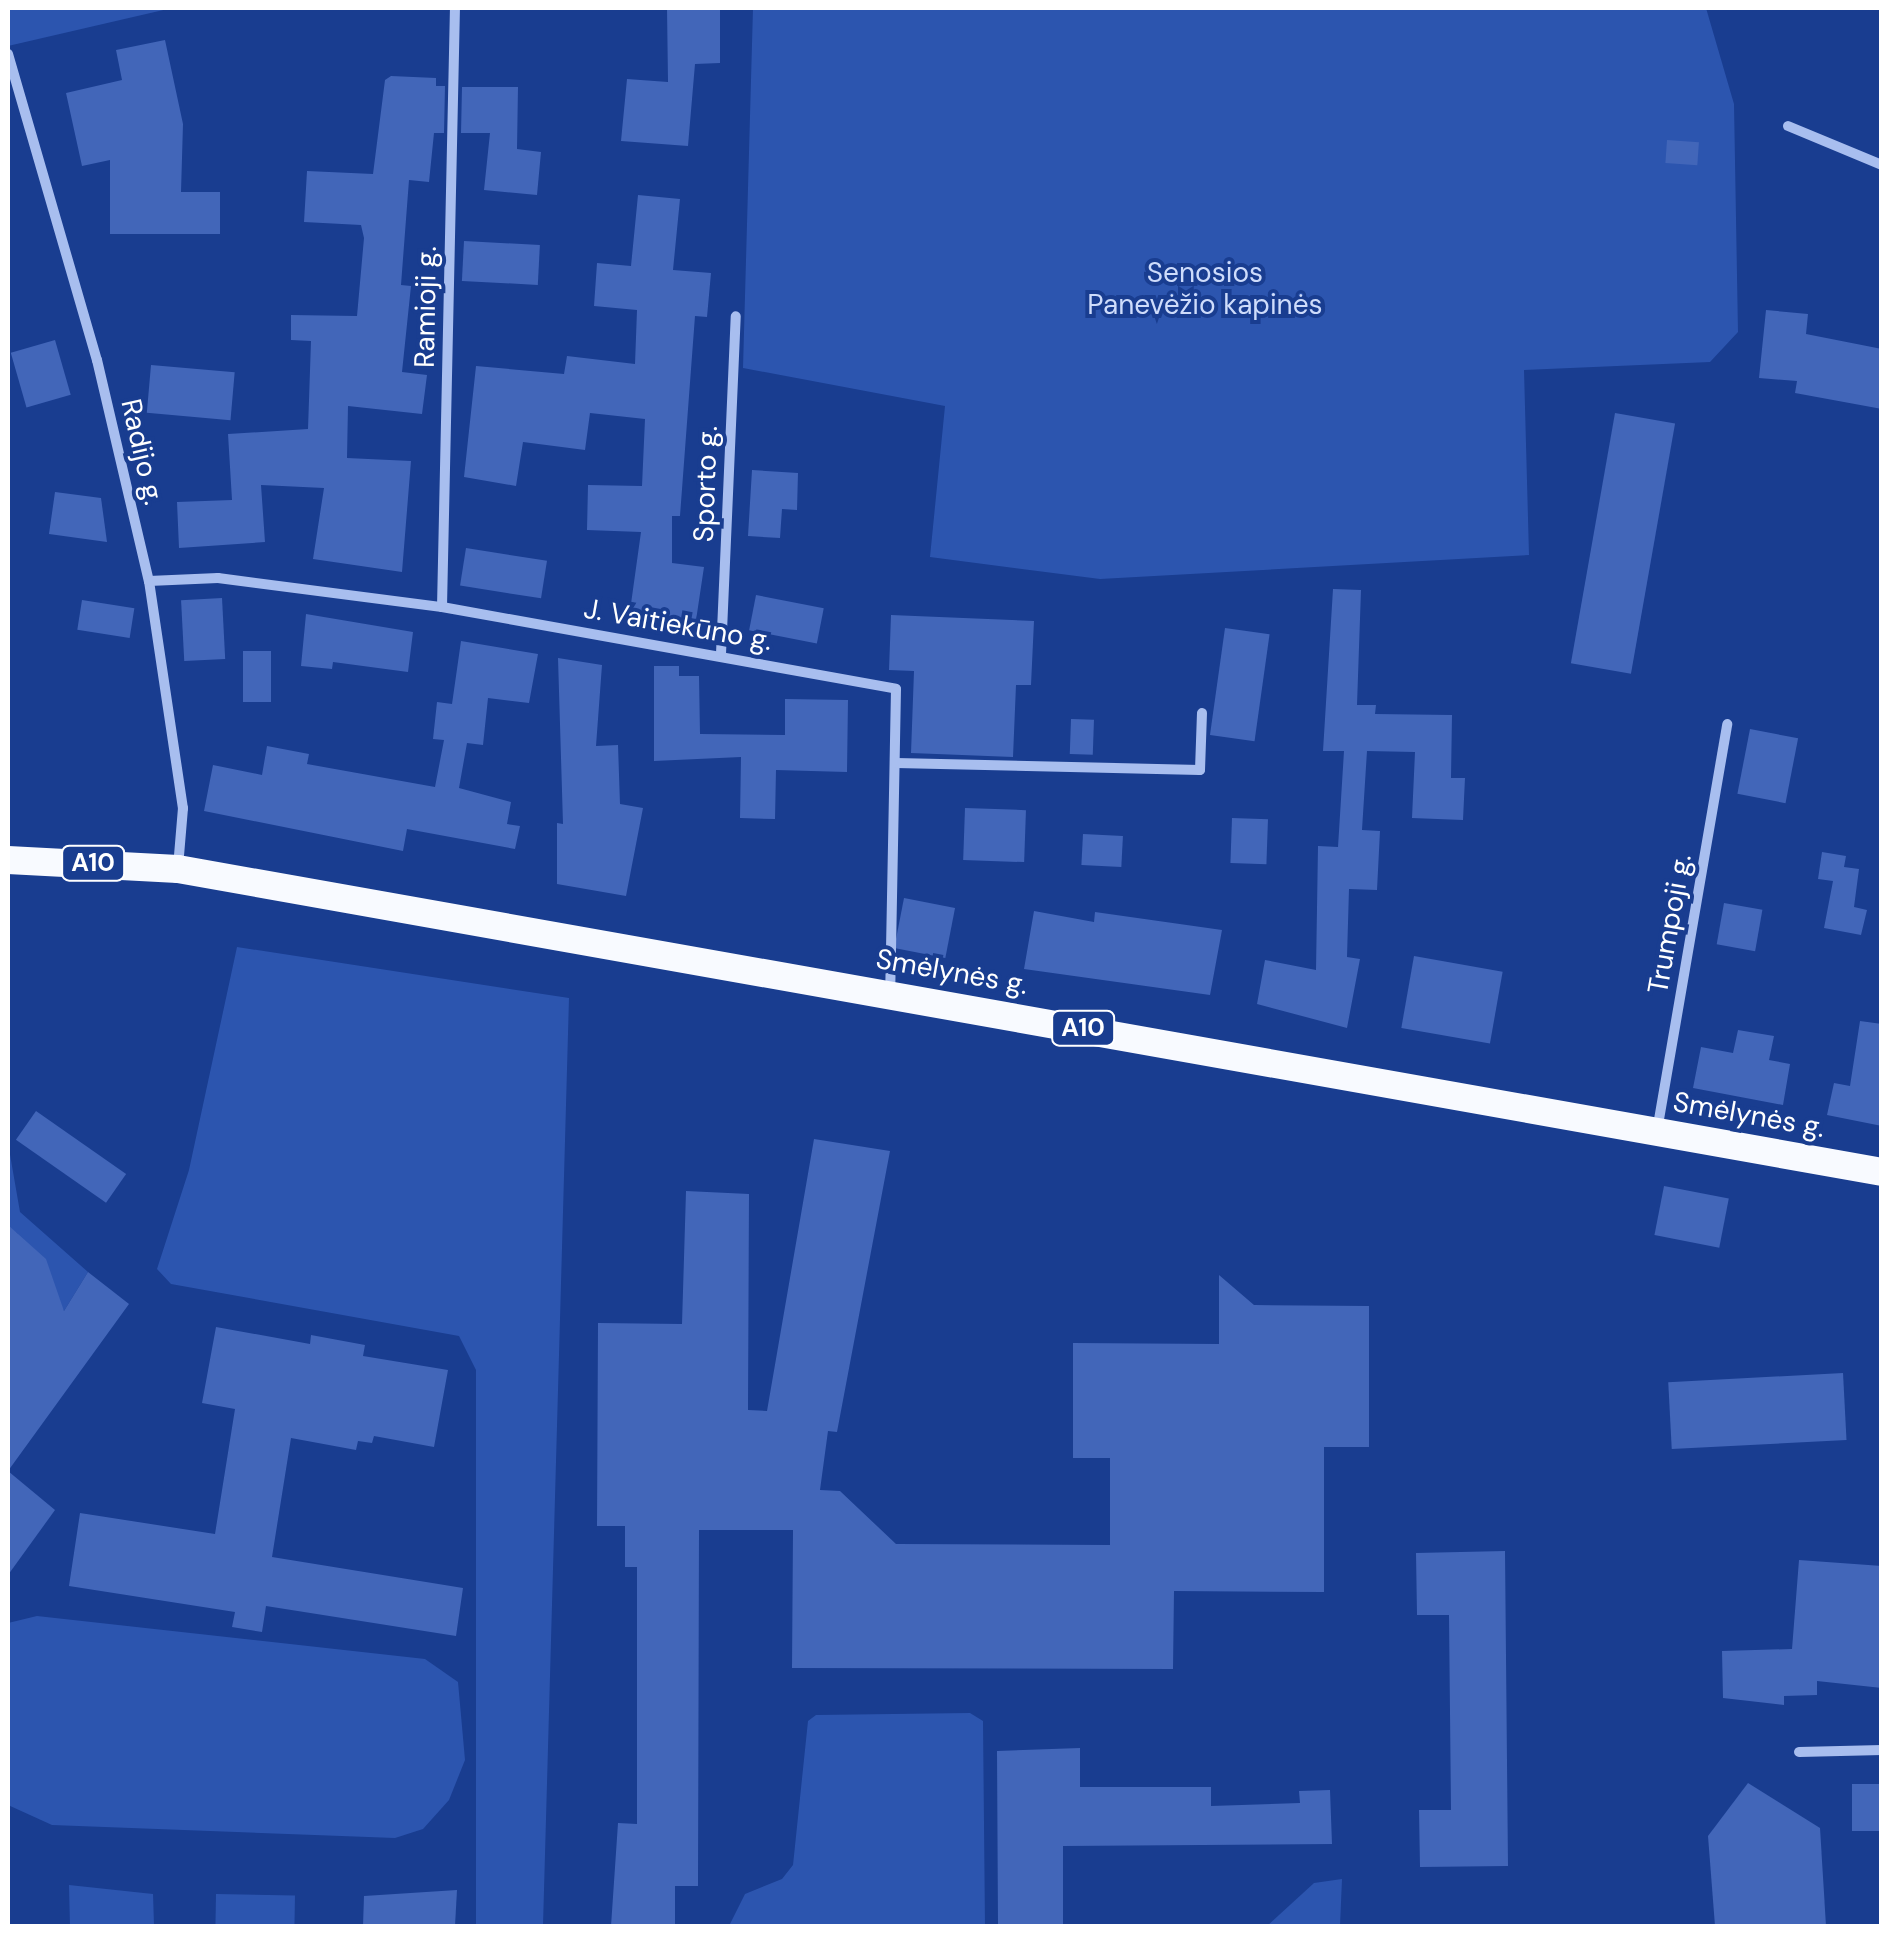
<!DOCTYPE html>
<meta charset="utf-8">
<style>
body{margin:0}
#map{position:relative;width:1889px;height:1934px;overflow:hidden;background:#193d90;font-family:"DM Sans",sans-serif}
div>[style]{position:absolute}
.green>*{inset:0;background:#2c55af;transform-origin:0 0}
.building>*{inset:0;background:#4266b9;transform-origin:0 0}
.minor>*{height:10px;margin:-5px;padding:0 5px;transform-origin:5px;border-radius:5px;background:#a8beef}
.trunk>*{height:28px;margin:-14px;padding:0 14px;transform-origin:14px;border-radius:14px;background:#f8faff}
span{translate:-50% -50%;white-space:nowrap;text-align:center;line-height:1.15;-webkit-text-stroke:8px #193d90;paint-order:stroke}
.shield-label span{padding:2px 8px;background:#193d90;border:2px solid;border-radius:8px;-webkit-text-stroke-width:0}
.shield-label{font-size:25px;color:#fff;font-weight:700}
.park-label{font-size:28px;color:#cedcfb}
.street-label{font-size:28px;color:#fff}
.frame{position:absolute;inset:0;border:10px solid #fff;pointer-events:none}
</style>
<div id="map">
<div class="green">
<div style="clip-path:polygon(8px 8px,172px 8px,8px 46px)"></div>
<div style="clip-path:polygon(753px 8px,1706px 8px,1734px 104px,1738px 332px,1710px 362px,1524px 370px,1529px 555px,1100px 579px,930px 557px,945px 406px,743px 368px)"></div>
<div style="clip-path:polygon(237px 947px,569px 998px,543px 1926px,476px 1926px,476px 1370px,459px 1336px,171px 1284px,157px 1269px,189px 1170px)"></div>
<div style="clip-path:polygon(8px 1143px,20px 1212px,88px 1272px,64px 1311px,17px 1233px,8px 1230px)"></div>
<div style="clip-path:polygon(37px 1616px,425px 1659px,458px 1682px,465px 1760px,449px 1800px,423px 1829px,395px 1838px,52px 1825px,8px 1805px,8px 1623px)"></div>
<div style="clip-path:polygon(970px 1713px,983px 1721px,985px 1926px,729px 1926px,745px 1894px,782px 1879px,793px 1865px,808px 1721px,816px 1715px)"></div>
<div style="clip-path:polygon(1342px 1879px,1340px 1926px,1267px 1926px,1314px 1883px)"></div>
<div style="clip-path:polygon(69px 1885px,153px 1894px,154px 1926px,70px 1926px)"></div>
<div style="left:216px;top:1894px;width:79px;height:32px;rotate:1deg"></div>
</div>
<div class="building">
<div style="clip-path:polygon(667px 8px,720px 8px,720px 63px,695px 64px,688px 146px,621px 141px,627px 79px,668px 82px)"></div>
<div style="clip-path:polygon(165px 40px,183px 124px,181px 192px,220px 192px,220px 234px,110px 234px,110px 160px,82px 166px,66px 93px,122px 80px,116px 50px)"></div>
<div style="clip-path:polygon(391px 76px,436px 78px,436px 86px,445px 86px,444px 133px,434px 133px,429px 182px,409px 180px,401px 285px,411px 286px,402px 372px,427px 375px,422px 414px,348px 406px,347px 458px,411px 461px,402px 572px,313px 559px,324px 488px,261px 485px,265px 542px,179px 548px,177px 502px,232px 500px,228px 434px,308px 429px,311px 341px,291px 340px,291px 315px,357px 316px,364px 238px,361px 225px,304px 222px,307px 171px,373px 174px,385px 80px)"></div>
<div style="clip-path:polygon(462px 87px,518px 87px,517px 149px,541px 152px,537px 195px,484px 190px,490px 133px,461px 133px)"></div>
<div style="left:1667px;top:140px;width:32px;height:23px;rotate:4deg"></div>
<div style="clip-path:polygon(638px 195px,680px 199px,673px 270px,711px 273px,707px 317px,695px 316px,680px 516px,672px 516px,672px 563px,704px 567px,695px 627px,629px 618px,641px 532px,587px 530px,588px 485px,642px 486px,645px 419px,590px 413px,585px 450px,523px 442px,516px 486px,464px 477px,476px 366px,564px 374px,567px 356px,635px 364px,637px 310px,594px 306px,597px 263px,631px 266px)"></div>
<div style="left:464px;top:241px;width:76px;height:40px;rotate:3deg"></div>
<div style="clip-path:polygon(1766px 310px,1808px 314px,1806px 334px,1882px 349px,1882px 409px,1795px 393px,1797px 381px,1759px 378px)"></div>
<div style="left:55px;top:340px;width:57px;height:46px;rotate:74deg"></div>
<div style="left:151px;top:365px;width:84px;height:48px;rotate:5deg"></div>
<div style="left:1615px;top:413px;width:61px;height:254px;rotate:10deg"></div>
<div style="clip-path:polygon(752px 470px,798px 473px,797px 510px,782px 509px,780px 538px,748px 536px)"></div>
<div style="clip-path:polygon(55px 492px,101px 498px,107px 542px,49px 534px)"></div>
<div style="left:466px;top:548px;width:82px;height:38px;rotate:9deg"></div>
<div style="clip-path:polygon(1333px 589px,1361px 590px,1357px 705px,1376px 705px,1375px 714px,1452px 715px,1451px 778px,1465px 778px,1463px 820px,1412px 818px,1415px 752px,1367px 751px,1362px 830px,1380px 831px,1377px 890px,1349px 889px,1347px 957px,1360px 959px,1347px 1028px,1257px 1004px,1265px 960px,1316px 970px,1318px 846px,1338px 847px,1344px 751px,1323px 751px)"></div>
<div style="left:756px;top:595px;width:69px;height:36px;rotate:11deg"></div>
<div style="left:222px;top:598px;width:61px;height:41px;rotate:87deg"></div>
<div style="left:82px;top:600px;width:53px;height:30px;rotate:9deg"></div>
<div style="clip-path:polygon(306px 614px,413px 632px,408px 672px,333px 662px,332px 669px,301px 666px)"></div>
<div style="clip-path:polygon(891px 615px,1034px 621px,1031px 685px,1016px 685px,1013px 757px,911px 753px,914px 671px,889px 670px)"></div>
<div style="left:1225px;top:628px;width:45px;height:108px;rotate:8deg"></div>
<div style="clip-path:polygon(461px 641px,538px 654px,529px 703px,488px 698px,483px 745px,467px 743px,459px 788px,511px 802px,507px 824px,520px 826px,515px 849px,407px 829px,403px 851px,204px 811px,213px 765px,262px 775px,267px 746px,309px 754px,307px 764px,435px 787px,444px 740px,433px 739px,437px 702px,452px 704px)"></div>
<div style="left:243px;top:651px;width:28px;height:51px"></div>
<div style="clip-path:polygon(558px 658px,602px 665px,596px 746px,618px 745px,620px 804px,643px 808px,626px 896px,557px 884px,557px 823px,563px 824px)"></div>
<div style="clip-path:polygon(654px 666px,679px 666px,679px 676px,699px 676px,700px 734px,785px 735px,785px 699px,848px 700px,847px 772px,776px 770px,775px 819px,740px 818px,741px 757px,654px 761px)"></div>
<div style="left:1071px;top:719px;width:23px;height:35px;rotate:2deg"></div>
<div style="left:1750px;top:729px;width:49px;height:66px;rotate:11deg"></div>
<div style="left:965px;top:808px;width:61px;height:52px;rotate:2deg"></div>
<div style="left:1232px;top:818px;width:36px;height:45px;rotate:2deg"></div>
<div style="left:1083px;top:834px;width:40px;height:31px;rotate:3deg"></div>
<div style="clip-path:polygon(1822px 852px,1846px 856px,1844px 867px,1859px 869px,1854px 907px,1867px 910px,1861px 935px,1824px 928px,1833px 881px,1818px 879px)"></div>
<div style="left:904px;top:898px;width:52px;height:51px;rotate:11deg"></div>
<div style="left:1724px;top:903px;width:39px;height:42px;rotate:10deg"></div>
<div style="clip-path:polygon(1034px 911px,1094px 922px,1095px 912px,1222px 930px,1210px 995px,1024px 969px)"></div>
<div style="left:1414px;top:956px;width:90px;height:73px;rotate:10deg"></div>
<div style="clip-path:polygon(1860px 1021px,1882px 1024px,1882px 1126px,1827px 1115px,1834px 1083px,1850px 1086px)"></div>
<div style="clip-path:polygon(1738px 1030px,1774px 1036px,1769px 1060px,1790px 1064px,1783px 1105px,1693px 1088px,1701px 1047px,1733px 1053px)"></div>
<div style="left:36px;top:1111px;width:110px;height:35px;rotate:35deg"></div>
<div style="clip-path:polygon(814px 1139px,890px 1151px,837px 1432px,828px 1431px,820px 1490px,840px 1491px,896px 1544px,1110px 1545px,1110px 1458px,1073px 1458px,1073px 1343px,1219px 1344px,1219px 1275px,1254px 1305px,1369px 1306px,1369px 1447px,1324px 1447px,1324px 1592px,1174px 1591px,1173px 1669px,792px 1668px,793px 1530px,699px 1530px,698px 1886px,675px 1886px,675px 1926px,611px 1926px,618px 1823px,637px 1824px,637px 1567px,625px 1567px,625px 1526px,597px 1526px,598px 1323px,682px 1324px,686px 1191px,749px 1194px,748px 1410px,767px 1411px)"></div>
<div style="left:1664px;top:1186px;width:66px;height:50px;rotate:11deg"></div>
<div style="clip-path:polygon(8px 1225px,46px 1259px,64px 1311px,88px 1272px,129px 1304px,8px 1471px)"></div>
<div style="clip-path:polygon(216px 1327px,310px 1344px,311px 1335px,365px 1345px,363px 1356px,448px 1370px,434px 1447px,374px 1436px,372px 1443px,358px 1441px,356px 1450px,291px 1438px,272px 1557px,463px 1588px,456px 1636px,266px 1606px,262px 1632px,232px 1627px,235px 1612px,69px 1586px,80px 1513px,215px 1534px,235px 1409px,202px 1403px)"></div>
<div style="left:1843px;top:1373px;width:67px;height:175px;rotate:87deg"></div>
<div style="clip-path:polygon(8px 1471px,55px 1510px,8px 1575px)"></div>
<div style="clip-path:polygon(1505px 1551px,1508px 1866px,1420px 1867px,1419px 1810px,1451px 1810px,1449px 1615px,1417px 1615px,1416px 1553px)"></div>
<div style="clip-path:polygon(1799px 1560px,1882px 1566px,1882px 1688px,1817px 1681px,1817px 1695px,1784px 1696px,1784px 1705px,1723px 1698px,1722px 1651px,1792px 1649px)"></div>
<div style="clip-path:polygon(1080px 1748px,1080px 1787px,1211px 1787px,1211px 1806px,1300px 1803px,1299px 1791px,1330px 1790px,1332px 1844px,1063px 1846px,1063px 1926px,998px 1926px,997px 1751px)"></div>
<div style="clip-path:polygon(1748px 1783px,1820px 1828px,1826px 1926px,1715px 1926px,1708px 1836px)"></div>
<div style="left:1882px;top:1784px;width:47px;height:30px;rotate:90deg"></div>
<div style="clip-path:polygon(457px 1890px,455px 1926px,363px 1926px,364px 1896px)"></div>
</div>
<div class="minor">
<div style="left:8px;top:54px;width:319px;rotate:73.8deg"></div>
<div style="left:97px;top:360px;width:227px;rotate:76.8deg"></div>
<div style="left:149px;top:581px;width:230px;rotate:81.5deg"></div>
<div style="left:183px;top:808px;width:60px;rotate:94.8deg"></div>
<div style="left:1788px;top:126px;width:102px;rotate:22.5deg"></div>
<div style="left:149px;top:581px;width:69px;rotate:-2.5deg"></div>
<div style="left:218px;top:578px;width:226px;rotate:7.4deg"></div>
<div style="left:442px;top:607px;width:461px;rotate:10.2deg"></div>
<div style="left:896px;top:689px;width:304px;rotate:91.1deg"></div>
<div style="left:442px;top:607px;width:599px;rotate:-88.76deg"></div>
<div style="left:721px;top:654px;width:338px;rotate:-87.5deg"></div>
<div style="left:896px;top:763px;width:304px;rotate:1.3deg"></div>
<div style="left:1200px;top:770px;width:57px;rotate:-88deg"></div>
<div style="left:1657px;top:1131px;width:413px;rotate:-80.2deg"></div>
<div style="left:1799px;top:1752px;width:83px;rotate:-1.4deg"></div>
</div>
<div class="trunk">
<div style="left:8px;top:860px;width:170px;rotate:3deg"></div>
<div style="left:178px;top:869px;width:1731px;rotate:10.08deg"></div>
</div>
<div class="shield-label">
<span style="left:93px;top:863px">A10</span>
<span style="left:1083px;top:1028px">A10</span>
</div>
<div class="park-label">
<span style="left:1205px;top:289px">Senosios<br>Panevėžio kapinės</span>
</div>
<div class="street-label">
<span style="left:426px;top:307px;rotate:-89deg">Ramioji g.</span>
<span style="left:142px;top:452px;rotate:77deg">Radijo g.</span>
<span style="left:706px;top:484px;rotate:-88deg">Sporto g.</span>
<span style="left:678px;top:625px;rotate:10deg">J. Vaitiekūno g.</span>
<span style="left:1670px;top:924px;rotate:-80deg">Trumpoji g.</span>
<span style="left:952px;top:972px;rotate:10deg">Smėlynės g.</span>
<span style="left:1749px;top:1115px;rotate:10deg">Smėlynės g.</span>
</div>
<div class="frame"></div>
</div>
